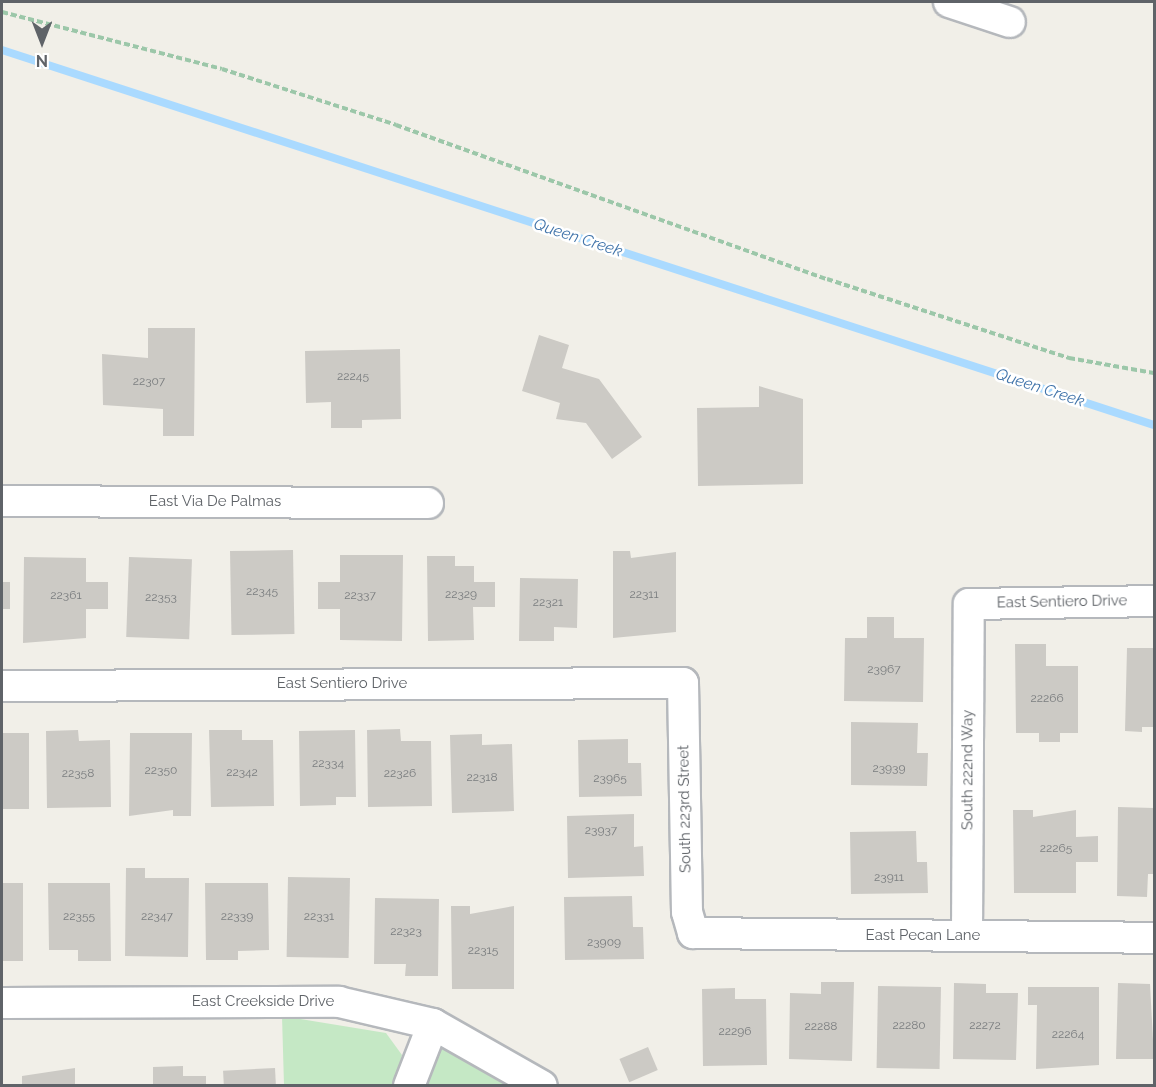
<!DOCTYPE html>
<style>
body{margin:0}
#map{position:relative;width:1156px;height:1087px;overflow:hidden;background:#f1efe8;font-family:Raleway,sans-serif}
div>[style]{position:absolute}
.green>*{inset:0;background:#c5e8c5}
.stream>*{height:8px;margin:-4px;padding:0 4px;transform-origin:4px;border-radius:4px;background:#aadaff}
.building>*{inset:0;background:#cccac5;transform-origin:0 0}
.path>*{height:4px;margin-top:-2px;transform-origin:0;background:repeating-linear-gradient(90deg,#9cc7a9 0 6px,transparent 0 9px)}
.roads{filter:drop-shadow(2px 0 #b5b8bc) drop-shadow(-2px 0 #b5b8bc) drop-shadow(0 2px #b5b8bc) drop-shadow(0 -2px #b5b8bc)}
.minor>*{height:30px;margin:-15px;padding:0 15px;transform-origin:15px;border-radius:15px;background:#fff}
span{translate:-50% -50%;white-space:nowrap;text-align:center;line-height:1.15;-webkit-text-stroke:5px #fff;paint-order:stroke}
.number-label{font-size:12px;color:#7a7d7f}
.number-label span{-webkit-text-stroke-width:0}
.street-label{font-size:15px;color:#5f6368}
.water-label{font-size:16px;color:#4174aa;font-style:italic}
.frame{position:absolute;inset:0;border:3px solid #5f6368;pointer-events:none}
.north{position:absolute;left:12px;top:12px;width:60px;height:60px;-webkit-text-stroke:4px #fff;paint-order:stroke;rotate:180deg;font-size:16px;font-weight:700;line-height:24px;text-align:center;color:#5f6368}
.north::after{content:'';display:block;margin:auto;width:21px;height:27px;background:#5f6368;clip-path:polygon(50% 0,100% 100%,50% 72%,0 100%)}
</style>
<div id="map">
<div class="green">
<div style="clip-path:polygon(282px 1016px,386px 1033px,402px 1055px,394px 1085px,284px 1085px)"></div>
<div style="clip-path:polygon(438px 1047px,488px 1067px,517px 1086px,425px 1086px)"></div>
</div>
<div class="stream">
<div style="left:2px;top:50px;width:1211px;rotate:18.03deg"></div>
</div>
<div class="building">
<div style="clip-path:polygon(148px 328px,195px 328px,194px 436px,163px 436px,163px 409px,103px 405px,102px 354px,148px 358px)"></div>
<div style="clip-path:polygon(539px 335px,569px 345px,562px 368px,599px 379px,642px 437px,612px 459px,586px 423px,556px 419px,560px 403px,522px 391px)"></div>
<div style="clip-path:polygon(400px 349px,401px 419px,362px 420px,362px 428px,331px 428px,331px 402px,306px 403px,305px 351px)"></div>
<div style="clip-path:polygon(759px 386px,803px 399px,803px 484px,698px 486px,697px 408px,759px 407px)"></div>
<div style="left:293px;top:550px;width:84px;height:63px;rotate:89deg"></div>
<div style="clip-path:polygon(613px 551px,630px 551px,631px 558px,676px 552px,676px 632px,613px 638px)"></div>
<div style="clip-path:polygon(340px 555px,403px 555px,402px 641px,340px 640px,340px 609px,318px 609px,318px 582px,340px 582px)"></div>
<div style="clip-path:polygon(427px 556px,455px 556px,455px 566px,474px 566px,474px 582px,495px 582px,495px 607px,473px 607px,474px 640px,428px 641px)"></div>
<div style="clip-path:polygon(24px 557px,86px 558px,86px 582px,108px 582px,108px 609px,86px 609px,86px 638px,23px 643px)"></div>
<div style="left:129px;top:557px;width:63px;height:80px;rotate:2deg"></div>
<div style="clip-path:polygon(520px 578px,578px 579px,577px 628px,554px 627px,554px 641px,519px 641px)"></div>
<div style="left:2px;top:582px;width:8px;height:27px"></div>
<div style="clip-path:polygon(867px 617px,894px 617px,894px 638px,924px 638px,923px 702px,844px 701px,845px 638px,867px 638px)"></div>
<div style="clip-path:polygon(1015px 644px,1046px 644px,1046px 666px,1078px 666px,1078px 733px,1060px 733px,1060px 742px,1039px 742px,1039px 733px,1016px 733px)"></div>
<div style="clip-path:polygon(1127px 648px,1154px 648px,1154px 727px,1142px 727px,1142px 732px,1125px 731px)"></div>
<div style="clip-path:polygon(851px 722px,918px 723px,917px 753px,928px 753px,927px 786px,851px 785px)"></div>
<div style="clip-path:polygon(400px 729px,401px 741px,431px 741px,432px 806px,368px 807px,367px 730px)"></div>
<div style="clip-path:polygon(78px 730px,79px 741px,110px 740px,111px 807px,47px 808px,46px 731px)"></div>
<div style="clip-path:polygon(209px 730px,242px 730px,242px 740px,273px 740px,274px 806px,211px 807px)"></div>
<div style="clip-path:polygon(355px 730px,356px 797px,336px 797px,336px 805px,300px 806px,299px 731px)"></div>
<div style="left:2px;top:733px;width:27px;height:76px"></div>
<div style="clip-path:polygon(130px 733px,192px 733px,191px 816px,173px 816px,173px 810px,129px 816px)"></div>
<div style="clip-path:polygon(482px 734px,482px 745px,512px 744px,514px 811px,452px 813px,450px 735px)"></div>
<div style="clip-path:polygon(628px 739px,628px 763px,641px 763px,642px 796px,579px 797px,578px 740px)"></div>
<div style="clip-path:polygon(1118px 807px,1154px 808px,1154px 874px,1148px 874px,1147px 897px,1117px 896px)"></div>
<div style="clip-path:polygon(1013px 810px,1033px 810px,1033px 817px,1076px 810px,1076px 837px,1098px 836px,1098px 862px,1076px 862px,1076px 893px,1014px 893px)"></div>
<div style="clip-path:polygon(634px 814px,634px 847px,643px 846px,644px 876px,568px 878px,567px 816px)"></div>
<div style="clip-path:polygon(916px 831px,917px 862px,927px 862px,928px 893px,851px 894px,850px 832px)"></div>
<div style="clip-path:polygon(126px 868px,145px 868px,145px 878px,189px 878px,188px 957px,125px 956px)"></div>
<div style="left:288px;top:877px;width:62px;height:80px;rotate:1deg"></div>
<div style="left:2px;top:883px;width:21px;height:78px"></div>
<div style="clip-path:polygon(48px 883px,110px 883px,111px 961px,78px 961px,78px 950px,49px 950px)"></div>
<div style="clip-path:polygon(205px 883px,268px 883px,269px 950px,238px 951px,238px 960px,206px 960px)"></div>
<div style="clip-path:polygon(632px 896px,633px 927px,643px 927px,644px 959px,565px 960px,564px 897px)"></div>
<div style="clip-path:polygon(375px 898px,439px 899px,438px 976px,405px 976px,406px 964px,374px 964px)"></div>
<div style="clip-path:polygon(451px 906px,470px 906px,470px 914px,514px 906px,514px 989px,452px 989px)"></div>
<div style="clip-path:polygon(821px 982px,854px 982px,852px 1061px,789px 1059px,790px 993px,821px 994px)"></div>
<div style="clip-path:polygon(954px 983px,986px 984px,986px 993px,1018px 993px,1016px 1060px,953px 1059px)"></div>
<div style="clip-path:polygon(1118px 983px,1150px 984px,1154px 1059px,1116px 1059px)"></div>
<div style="left:878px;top:986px;width:63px;height:82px;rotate:1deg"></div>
<div style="clip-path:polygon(1028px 987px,1099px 987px,1099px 1065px,1036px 1069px,1037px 1005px,1028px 1005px)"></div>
<div style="clip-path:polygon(735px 988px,735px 999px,766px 999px,767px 1065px,703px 1066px,702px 989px)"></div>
<div style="left:648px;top:1047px;width:25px;height:31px;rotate:67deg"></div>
<div style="clip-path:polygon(183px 1066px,183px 1076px,206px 1076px,206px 1086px,153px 1086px,153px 1067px)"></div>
<div style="clip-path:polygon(75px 1068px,75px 1086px,22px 1086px,22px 1076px)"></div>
<div style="left:275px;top:1068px;width:18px;height:52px;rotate:87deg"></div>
</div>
<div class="path">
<div style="left:2px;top:12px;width:227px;rotate:14.5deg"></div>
<div style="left:222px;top:69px;width:183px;rotate:17.8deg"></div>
<div style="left:396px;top:125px;width:458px;rotate:19.7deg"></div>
<div style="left:827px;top:279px;width:255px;rotate:18.1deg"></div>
<div style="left:1069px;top:358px;width:86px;rotate:10deg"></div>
</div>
<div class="roads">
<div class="minor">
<div style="left:949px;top:2px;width:64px;rotate:18.2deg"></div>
<div style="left:2px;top:501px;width:426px;rotate:0.3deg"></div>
<div style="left:2px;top:686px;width:681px;rotate:-0.25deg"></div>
<div style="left:683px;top:683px;width:229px;rotate:89deg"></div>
<div style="left:687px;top:912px;width:22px;rotate:74deg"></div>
<div style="left:693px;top:933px;width:461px;rotate:0.6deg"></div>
<div style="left:967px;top:936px;width:332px;rotate:-89.7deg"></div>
<div style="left:969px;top:604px;width:185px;rotate:-0.9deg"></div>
<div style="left:2px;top:1003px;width:337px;rotate:-0.2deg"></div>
<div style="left:339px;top:1002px;width:97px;rotate:13.2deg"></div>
<div style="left:433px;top:1024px;width:125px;rotate:29.6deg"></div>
<div style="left:409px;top:1086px;width:66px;rotate:-68.8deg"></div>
</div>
</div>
<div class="number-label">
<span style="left:353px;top:377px">22245</span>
<span style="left:149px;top:382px">22307</span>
<span style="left:262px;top:592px">22345</span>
<span style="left:461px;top:595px">22329</span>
<span style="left:644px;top:595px">22311</span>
<span style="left:66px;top:596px">22361</span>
<span style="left:360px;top:596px">22337</span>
<span style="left:161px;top:598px">22353</span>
<span style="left:548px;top:603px">22321</span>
<span style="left:884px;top:670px">23967</span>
<span style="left:1047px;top:699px">22266</span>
<span style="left:328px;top:764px">22334</span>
<span style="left:889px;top:769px">23939</span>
<span style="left:161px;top:771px">22350</span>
<span style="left:242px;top:773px">22342</span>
<span style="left:78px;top:774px">22358</span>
<span style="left:400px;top:774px">22326</span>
<span style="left:482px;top:778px">22318</span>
<span style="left:610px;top:779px">23965</span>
<span style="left:601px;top:831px">23937</span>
<span style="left:1056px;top:849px">22265</span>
<span style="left:889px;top:878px">23911</span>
<span style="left:79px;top:917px">22355</span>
<span style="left:157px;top:917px">22347</span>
<span style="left:237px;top:917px">22339</span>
<span style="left:319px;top:917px">22331</span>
<span style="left:406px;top:932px">22323</span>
<span style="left:604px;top:943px">23909</span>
<span style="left:483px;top:951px">22315</span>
<span style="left:909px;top:1026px">22280</span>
<span style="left:985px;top:1026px">22272</span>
<span style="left:821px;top:1027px">22288</span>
<span style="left:735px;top:1032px">22296</span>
<span style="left:1068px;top:1035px">22264</span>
</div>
<div class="street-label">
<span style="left:215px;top:502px">East Via De Palmas</span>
<span style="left:1062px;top:602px;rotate:-1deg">East Sentiero Drive</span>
<span style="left:342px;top:684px">East Sentiero Drive</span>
<span style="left:968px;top:770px;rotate:-90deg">South 222nd Way</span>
<span style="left:685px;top:809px;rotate:-91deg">South 223rd Street</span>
<span style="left:923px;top:936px">East Pecan Lane</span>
<span style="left:263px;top:1002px">East Creekside Drive</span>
</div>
<div class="water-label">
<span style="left:578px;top:238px;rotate:18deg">Queen Creek</span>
<span style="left:1040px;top:388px;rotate:18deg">Queen Creek</span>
</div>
<div class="frame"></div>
<div class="north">N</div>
</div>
